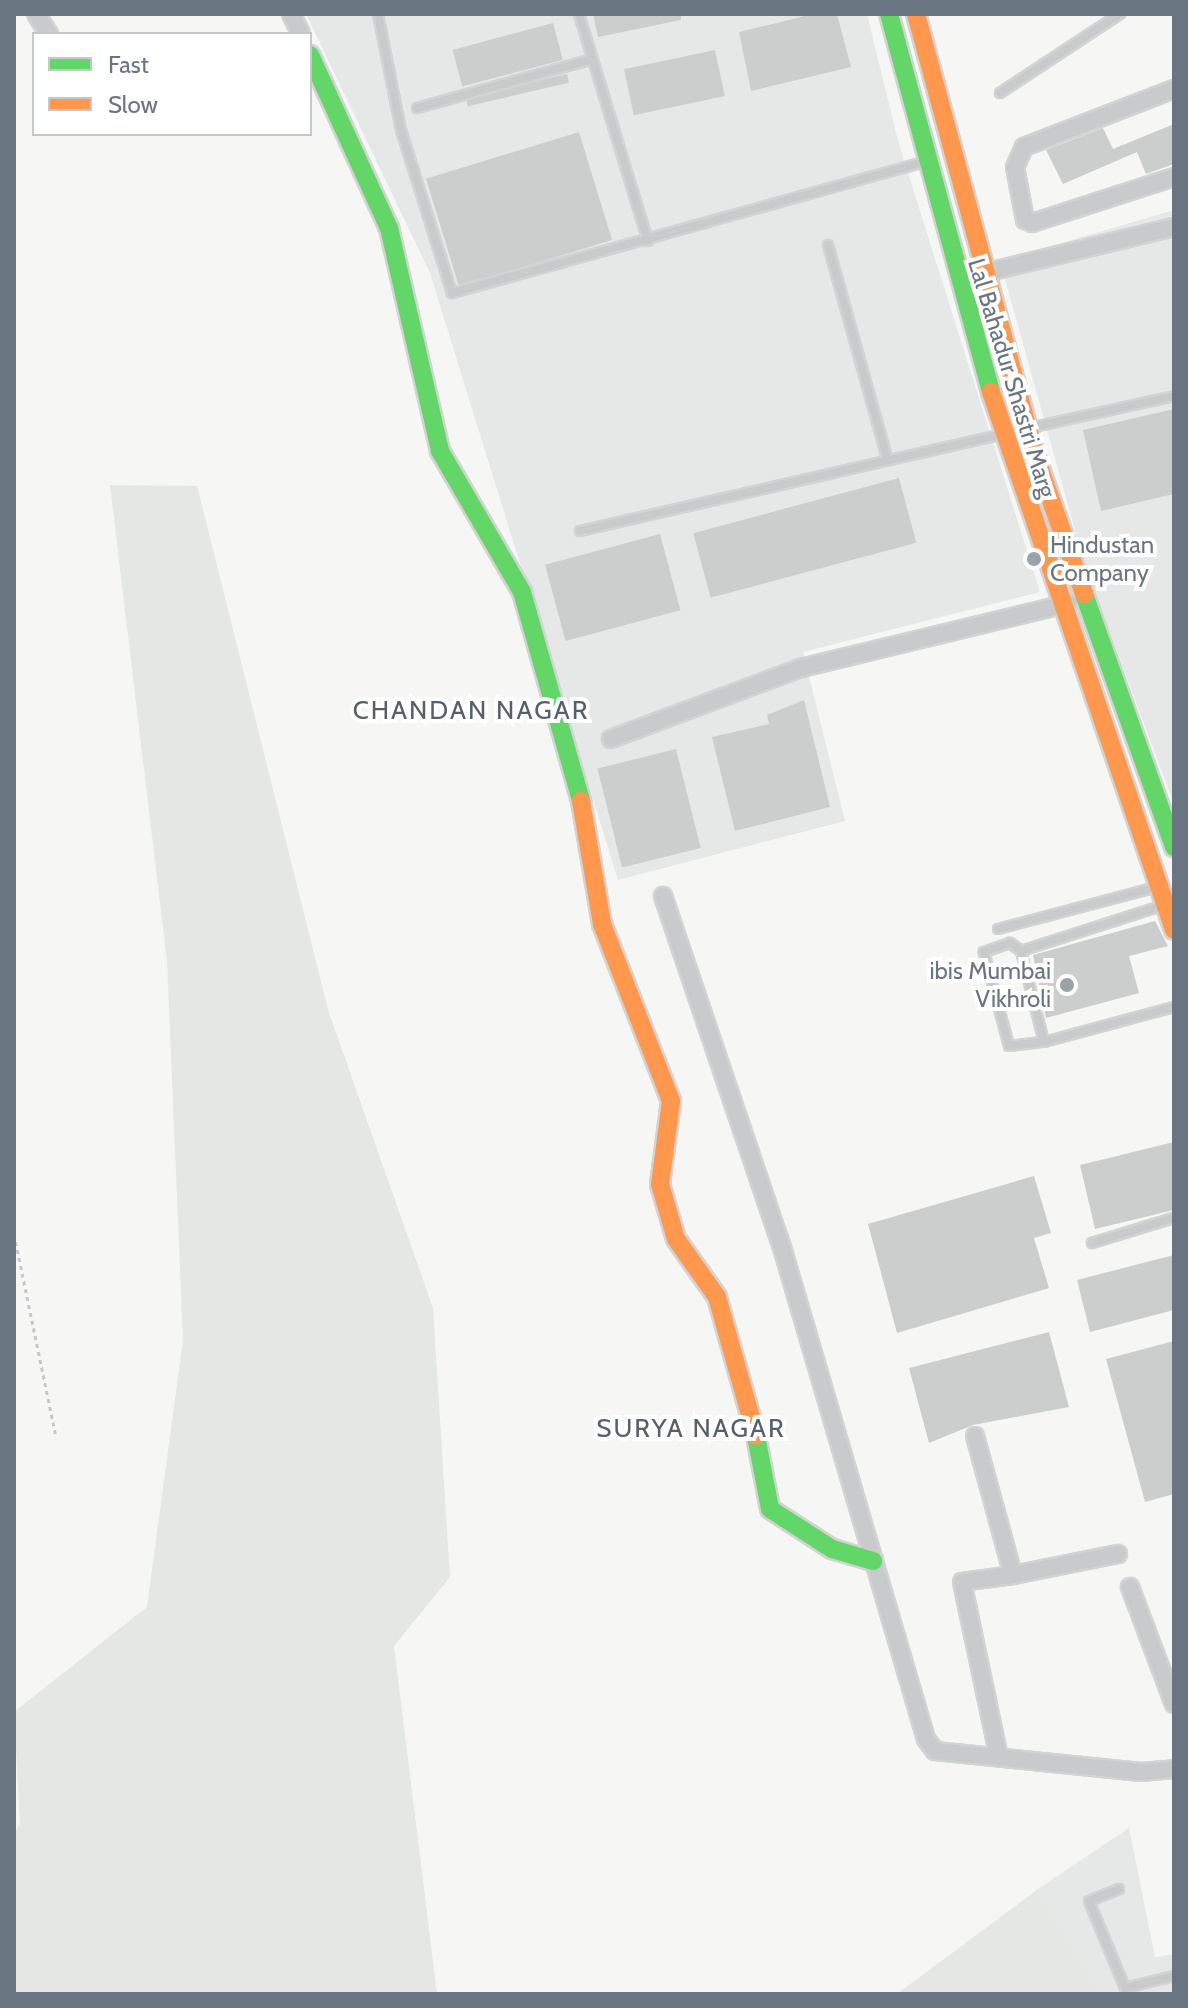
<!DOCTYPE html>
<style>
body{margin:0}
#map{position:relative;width:1188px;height:2008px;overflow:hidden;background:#f6f6f5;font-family:Cabin,sans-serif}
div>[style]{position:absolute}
.built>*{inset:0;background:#e6e8e8}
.green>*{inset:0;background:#e4e7e3}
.building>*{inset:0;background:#cccece;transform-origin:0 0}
.path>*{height:3px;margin-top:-1.5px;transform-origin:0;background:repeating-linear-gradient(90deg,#c6c7c8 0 4px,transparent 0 8px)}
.roads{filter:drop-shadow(2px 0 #d2d3d3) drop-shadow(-2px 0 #d2d3d3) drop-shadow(0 2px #d2d3d3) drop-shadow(0 -2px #d2d3d3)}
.lane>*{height:8px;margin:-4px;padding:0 4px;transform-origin:4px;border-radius:4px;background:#c9cacb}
.street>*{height:16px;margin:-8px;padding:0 8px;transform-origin:8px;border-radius:8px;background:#c9cacb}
.fast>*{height:18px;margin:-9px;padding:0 9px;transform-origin:9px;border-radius:9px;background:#63d668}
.slow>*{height:18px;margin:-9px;padding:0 9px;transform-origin:9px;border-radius:9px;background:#ff974d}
.dots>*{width:22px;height:22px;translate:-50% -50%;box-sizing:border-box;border:4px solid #fff;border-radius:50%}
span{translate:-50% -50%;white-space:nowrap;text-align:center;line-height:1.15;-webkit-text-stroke:8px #fff;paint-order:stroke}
.street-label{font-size:24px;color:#697682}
.poi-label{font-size:24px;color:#697682}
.left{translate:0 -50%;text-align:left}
.right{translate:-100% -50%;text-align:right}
.neighbourhood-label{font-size:26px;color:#566068;letter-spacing:2px}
.frame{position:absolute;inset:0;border:16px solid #697682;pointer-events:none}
.legend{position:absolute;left:32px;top:32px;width:280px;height:104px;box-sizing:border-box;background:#fff;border:2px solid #c3c8cd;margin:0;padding:10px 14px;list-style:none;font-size:24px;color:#697682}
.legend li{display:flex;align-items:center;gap:16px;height:40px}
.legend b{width:40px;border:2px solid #c3c8cd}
</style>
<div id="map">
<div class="built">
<div style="clip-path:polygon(306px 14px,867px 14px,898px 141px,1040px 592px,803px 652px,845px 821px,618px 880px,430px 273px)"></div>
<div style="clip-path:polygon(1174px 210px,1174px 804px,1084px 563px,1000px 261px)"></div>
<div style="clip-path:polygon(1129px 1828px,1155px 1957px,1174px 1954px,1174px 1994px,1101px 1994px,1038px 1889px)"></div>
</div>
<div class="green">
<div style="clip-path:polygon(110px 485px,197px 486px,328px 1010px,433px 1308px,450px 1577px,394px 1646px,437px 1994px,14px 1994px,14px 1835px,20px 1823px,14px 1712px,147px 1607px,183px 1340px,167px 961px)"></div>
<div style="clip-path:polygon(1038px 1889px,1101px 1994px,897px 1994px)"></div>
</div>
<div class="building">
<div style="clip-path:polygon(593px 14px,681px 14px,681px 20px,598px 37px)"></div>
<div style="clip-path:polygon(813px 14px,837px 14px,851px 67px,751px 91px,739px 32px)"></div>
<div style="left:553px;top:23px;width:38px;height:104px;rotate:75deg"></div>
<div style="left:715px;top:50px;width:47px;height:93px;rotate:78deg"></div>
<div style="left:567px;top:74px;width:9px;height:104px;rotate:77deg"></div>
<div style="clip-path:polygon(1174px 124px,1174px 164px,1146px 174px,1137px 152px,1063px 184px,1046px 150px,1103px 128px,1113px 149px)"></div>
<div style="left:579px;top:132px;width:113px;height:160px;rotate:73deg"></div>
<div style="clip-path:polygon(1174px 409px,1174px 494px,1101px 511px,1083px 430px)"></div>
<div style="left:899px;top:478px;width:67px;height:213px;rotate:75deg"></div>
<div style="left:660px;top:534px;width:79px;height:119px;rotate:75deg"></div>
<div style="clip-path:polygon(804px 700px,830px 807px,735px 831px,712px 737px,769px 724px,767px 715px)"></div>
<div style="left:676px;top:749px;width:102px;height:81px;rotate:76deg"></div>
<div style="clip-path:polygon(1155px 921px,1168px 946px,1129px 956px,1139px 993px,1046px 1018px,1033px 955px)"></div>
<div style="clip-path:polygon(1174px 1142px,1174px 1210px,1095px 1229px,1080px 1165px)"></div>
<div style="clip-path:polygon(1034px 1176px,1051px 1233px,1034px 1238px,1049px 1288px,897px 1333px,868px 1224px)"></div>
<div style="clip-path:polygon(1174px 1255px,1174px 1310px,1090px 1332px,1077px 1280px)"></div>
<div style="clip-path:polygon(1049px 1332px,1069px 1407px,973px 1425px,929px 1443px,909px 1368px)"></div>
<div style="clip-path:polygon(1174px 1341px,1174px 1494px,1145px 1502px,1106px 1359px)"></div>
</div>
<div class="path">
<div style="left:14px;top:1234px;width:206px;rotate:78.3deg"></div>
</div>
<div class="roads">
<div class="lane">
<div style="left:378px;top:14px;width:118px;rotate:78.8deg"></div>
<div style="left:401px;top:130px;width:171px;rotate:72.6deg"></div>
<div style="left:452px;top:293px;width:491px;rotate:-15.5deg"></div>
<div style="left:579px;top:14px;width:237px;rotate:73.1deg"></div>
<div style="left:1000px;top:93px;width:144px;rotate:-33.4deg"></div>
<div style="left:417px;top:108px;width:179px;rotate:-15.6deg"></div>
<div style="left:828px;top:245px;width:221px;rotate:74.5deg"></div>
<div style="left:1029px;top:428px;width:148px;rotate:-12.4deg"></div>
<div style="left:580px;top:531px;width:431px;rotate:-12.9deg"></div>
<div style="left:998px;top:929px;width:164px;rotate:-14.8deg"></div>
<div style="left:1021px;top:951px;width:147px;rotate:-17.8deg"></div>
<div style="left:1044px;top:1042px;width:94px;rotate:-104.2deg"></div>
<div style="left:1021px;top:951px;width:14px;rotate:-144deg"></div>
<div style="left:1010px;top:943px;width:28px;rotate:161deg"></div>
<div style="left:984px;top:952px;width:97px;rotate:75.1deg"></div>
<div style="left:1009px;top:1046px;width:35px;rotate:-7deg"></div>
<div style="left:1044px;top:1042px;width:135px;rotate:-15.1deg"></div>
<div style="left:1092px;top:1243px;width:86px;rotate:-17deg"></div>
<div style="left:1119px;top:1889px;width:32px;rotate:158deg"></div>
<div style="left:1089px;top:1901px;width:94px;rotate:67.5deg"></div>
<div style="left:1125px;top:1988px;width:50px;rotate:-13.8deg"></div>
</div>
<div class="street">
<div style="left:36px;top:14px;width:24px;rotate:57deg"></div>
<div style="left:291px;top:14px;width:22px;rotate:63deg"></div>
<div style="left:1174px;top:89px;width:161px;rotate:158.9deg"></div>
<div style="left:1024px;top:147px;width:22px;rotate:114deg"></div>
<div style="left:1015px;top:167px;width:54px;rotate:79.3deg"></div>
<div style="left:1025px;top:220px;width:8px;rotate:23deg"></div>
<div style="left:1032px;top:223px;width:149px;rotate:-17.9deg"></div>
<div style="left:984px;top:273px;width:195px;rotate:-13.6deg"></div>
<div style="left:611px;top:739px;width:203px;rotate:-20.5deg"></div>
<div style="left:801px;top:668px;width:276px;rotate:-13.6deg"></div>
<div style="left:663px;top:896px;width:367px;rotate:71.3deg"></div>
<div style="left:781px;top:1244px;width:516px;rotate:73.67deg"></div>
<div style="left:926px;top:1739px;width:15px;rotate:53deg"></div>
<div style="left:935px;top:1751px;width:207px;rotate:5.8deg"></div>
<div style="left:1141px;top:1772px;width:33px;rotate:-5deg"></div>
<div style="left:975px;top:1436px;width:144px;rotate:74.7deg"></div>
<div style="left:1013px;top:1575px;width:51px;rotate:172.2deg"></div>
<div style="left:962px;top:1582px;width:179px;rotate:78.1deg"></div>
<div style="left:1013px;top:1575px;width:107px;rotate:-11.3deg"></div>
<div style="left:1130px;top:1587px;width:125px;rotate:69.4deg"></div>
</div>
<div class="fast">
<div style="left:889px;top:14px;width:392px;rotate:74.9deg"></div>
<div style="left:310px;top:55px;width:190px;rotate:65.5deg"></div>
<div style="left:389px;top:228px;width:229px;rotate:77.1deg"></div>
<div style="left:440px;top:451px;width:163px;rotate:59.8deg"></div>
<div style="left:522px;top:592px;width:217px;rotate:74.2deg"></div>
<div style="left:1084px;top:594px;width:269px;rotate:70.4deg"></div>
<div style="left:756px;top:1436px;width:74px;rotate:79.1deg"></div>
<div style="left:770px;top:1509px;width:74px;rotate:32.8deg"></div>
<div style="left:832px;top:1549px;width:43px;rotate:16.3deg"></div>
</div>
<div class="slow">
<div style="left:916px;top:14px;width:450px;rotate:74.9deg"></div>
<div style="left:1033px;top:449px;width:154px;rotate:70.6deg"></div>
<div style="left:991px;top:392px;width:568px;rotate:71.21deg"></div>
<div style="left:581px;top:801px;width:125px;rotate:80.3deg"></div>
<div style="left:602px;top:924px;width:190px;rotate:68.7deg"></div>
<div style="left:671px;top:1101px;width:84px;rotate:97.5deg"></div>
<div style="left:660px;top:1184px;width:57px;rotate:73.8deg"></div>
<div style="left:676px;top:1239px;width:71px;rotate:54.7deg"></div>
<div style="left:717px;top:1297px;width:144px;rotate:74.3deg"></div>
</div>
</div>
<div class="dots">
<div style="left:1034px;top:559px;background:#9aa3aa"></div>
<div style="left:1067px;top:985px;background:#9aa3aa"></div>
</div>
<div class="street-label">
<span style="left:1012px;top:378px;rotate:73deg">Lal Bahadur Shastri Marg</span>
</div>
<div class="poi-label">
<span class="left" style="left:1050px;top:559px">Hindustan<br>Company</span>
<span class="right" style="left:1051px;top:985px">ibis Mumbai<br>Vikhroli</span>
</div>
<div class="neighbourhood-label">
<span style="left:471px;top:711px">CHANDAN NAGAR</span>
<span style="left:691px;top:1429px">SURYA NAGAR</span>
</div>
<div class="frame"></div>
<ul class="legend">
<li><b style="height:10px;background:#63d668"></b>Fast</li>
<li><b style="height:10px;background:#ff974d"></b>Slow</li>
</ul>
</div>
